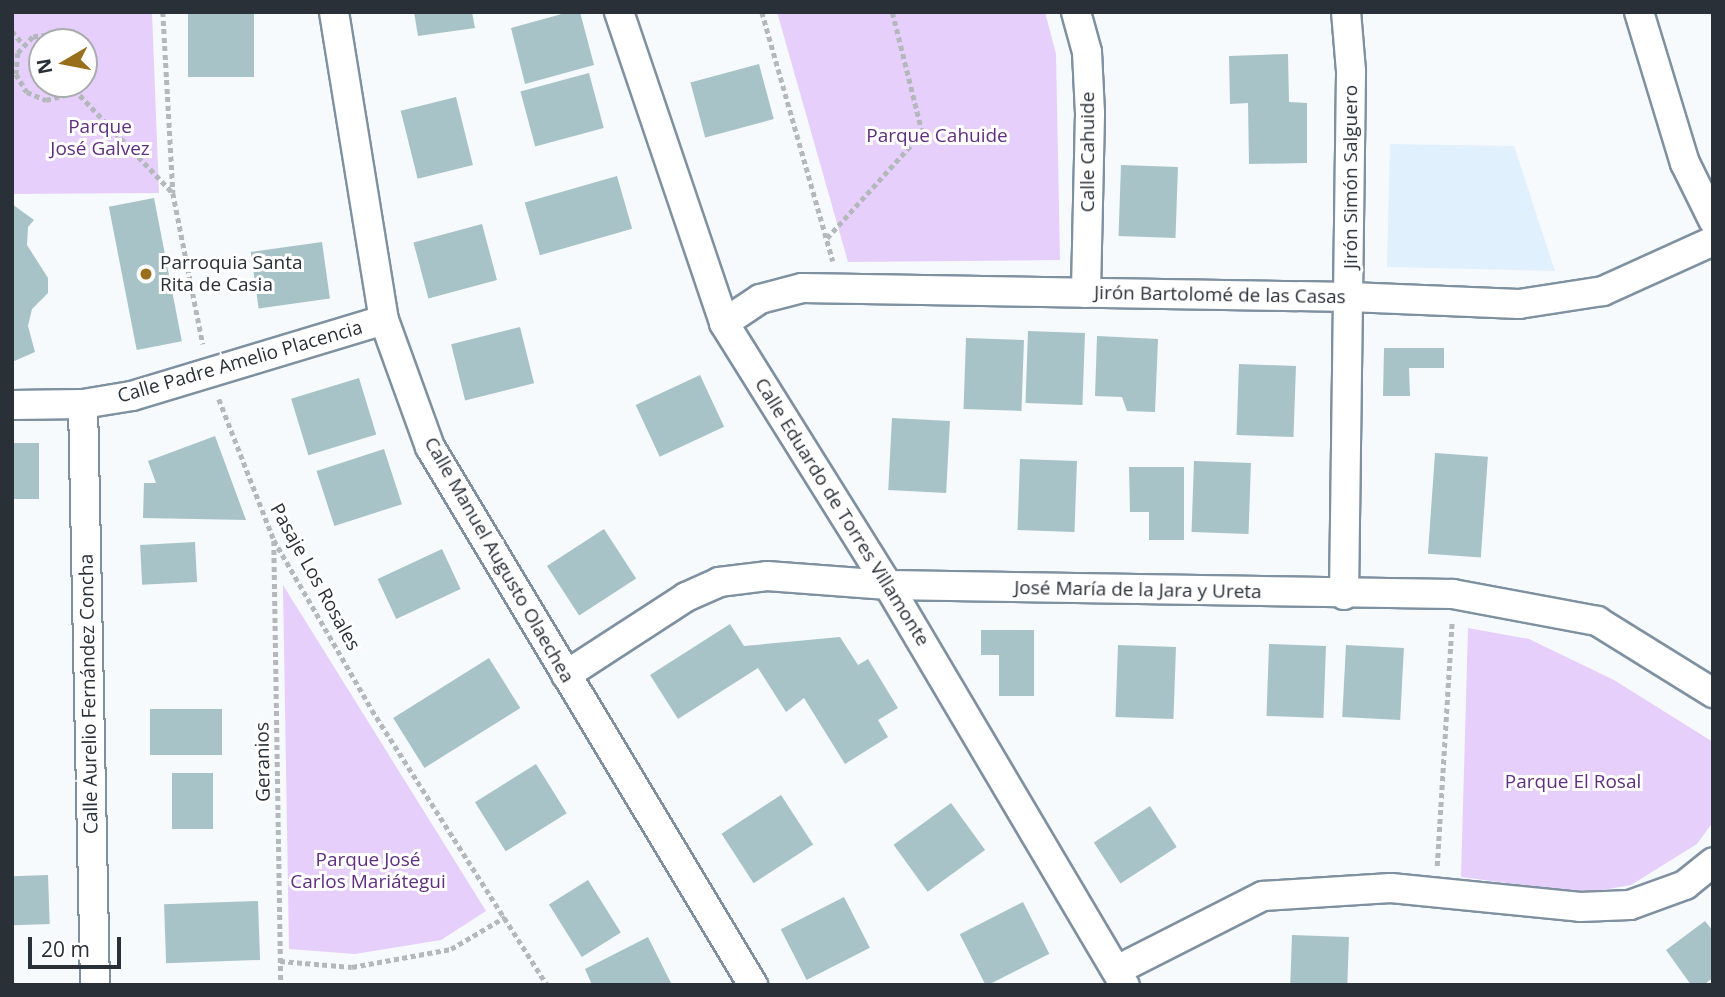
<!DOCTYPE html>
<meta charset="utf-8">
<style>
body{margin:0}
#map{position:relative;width:1725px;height:997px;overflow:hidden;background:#f6fafd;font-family:"Open Sans",sans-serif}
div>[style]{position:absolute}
.built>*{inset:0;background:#e0f0fd}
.green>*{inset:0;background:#e7cffb}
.building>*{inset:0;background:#a7c3c8;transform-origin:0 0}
.path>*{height:4.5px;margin-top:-2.25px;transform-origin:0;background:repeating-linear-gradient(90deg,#b3b8bc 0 5px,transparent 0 8.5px)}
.roads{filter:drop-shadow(2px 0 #7f91a1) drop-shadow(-2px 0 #7f91a1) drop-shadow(0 2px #7f91a1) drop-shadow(0 -2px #7f91a1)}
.minor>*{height:28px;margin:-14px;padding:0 14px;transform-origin:14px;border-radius:14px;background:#fff}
.dots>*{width:19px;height:19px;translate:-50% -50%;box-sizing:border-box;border:4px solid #fff;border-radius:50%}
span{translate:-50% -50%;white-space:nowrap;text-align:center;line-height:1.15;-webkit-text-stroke:6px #fff;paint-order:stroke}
.park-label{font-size:19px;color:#602f7f}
.street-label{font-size:19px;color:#293037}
.poi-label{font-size:19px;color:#293037}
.left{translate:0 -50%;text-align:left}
.frame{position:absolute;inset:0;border:14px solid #293037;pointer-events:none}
.north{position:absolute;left:28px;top:28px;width:70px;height:70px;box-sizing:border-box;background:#fff;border:2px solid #a9acaf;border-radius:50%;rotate:260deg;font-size:19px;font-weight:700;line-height:28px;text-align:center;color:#293037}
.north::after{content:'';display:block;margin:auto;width:24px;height:32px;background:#996f1c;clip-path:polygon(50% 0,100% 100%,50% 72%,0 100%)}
.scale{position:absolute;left:28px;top:937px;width:93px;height:32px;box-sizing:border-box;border:4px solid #293037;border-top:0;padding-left:9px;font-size:21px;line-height:24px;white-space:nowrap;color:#293037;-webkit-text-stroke:5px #fff;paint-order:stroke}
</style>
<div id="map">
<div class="built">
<div style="clip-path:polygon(1390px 144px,1514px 146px,1555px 271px,1387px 267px)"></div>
</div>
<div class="green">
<div style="clip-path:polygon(evenodd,12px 12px,152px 12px,159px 193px,12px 194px,12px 12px,42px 42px,84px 42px,84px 84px,42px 84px,42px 42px)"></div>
<div style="clip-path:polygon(777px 12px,1045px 12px,1056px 54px,1060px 260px,848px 262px)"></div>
<div style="clip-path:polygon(283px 585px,486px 911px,441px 940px,355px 954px,289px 949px)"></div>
<div style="clip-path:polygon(1468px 628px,1529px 639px,1614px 680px,1713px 742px,1713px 822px,1697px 844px,1631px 885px,1585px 893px,1461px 877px)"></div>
</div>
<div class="building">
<div style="left:188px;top:12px;width:66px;height:65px"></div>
<div style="clip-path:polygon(414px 12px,472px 12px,475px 28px,418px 36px)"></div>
<div style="clip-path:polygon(569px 12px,580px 12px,594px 65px,525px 84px,511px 28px)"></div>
<div style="clip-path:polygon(1288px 54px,1289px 102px,1307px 103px,1307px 163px,1249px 164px,1248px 103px,1230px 104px,1229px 56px)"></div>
<div style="left:759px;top:64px;width:57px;height:71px;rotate:75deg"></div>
<div style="left:589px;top:73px;width:57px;height:71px;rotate:75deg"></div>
<div style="left:456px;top:97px;width:70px;height:57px;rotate:76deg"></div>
<div style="left:1121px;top:165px;width:57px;height:71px;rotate:2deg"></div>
<div style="left:617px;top:176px;width:55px;height:96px;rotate:74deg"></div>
<div style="left:154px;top:198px;width:146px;height:46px;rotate:79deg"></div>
<div style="clip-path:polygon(12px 204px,34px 220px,28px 227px,27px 245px,48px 278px,48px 293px,32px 309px,28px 326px,35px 352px,12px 362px)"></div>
<div style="left:482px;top:224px;width:58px;height:71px;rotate:75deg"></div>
<div style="left:322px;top:242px;width:57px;height:72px;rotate:82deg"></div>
<div style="left:520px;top:327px;width:58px;height:71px;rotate:76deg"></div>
<div style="left:1028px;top:331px;width:57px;height:72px;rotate:2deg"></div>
<div style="clip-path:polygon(1097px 336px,1158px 339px,1155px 412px,1127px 411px,1122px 397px,1095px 396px)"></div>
<div style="left:966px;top:338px;width:58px;height:71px;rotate:2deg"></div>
<div style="clip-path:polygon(1384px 348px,1444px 348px,1444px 368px,1409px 368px,1410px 396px,1383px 396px)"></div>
<div style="left:1239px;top:364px;width:57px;height:71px;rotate:2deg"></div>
<div style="left:700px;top:375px;width:57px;height:71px;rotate:65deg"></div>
<div style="left:359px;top:378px;width:59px;height:71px;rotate:73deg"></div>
<div style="left:892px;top:418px;width:58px;height:72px;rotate:3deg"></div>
<div style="clip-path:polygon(215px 436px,246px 520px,143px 518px,144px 483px,156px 483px,148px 461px)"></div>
<div style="left:12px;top:443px;width:27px;height:56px"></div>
<div style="left:384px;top:449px;width:58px;height:71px;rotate:72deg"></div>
<div style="left:1435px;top:453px;width:53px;height:101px;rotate:4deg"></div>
<div style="left:1020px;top:459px;width:57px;height:71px;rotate:2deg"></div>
<div style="left:1194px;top:461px;width:57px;height:71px;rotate:2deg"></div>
<div style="clip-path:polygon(1129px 467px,1184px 467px,1184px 540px,1149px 540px,1149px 512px,1130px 512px)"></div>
<div style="left:604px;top:529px;width:59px;height:68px;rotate:57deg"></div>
<div style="left:195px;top:542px;width:40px;height:55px;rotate:87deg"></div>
<div style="left:442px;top:549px;width:44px;height:71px;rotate:65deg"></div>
<div style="clip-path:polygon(730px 624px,744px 646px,840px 637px,858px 665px,868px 659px,898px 708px,878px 720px,888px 737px,845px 764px,804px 698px,786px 712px,758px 668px,678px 719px,650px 675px)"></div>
<div style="clip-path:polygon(981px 630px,1034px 630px,1034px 696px,999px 696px,999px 655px,981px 655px)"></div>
<div style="left:1269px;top:644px;width:57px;height:72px;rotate:2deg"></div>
<div style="left:1118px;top:645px;width:58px;height:72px;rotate:2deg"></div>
<div style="left:1346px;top:645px;width:58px;height:72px;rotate:3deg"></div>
<div style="left:489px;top:658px;width:59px;height:113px;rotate:58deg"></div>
<div style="left:222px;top:709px;width:46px;height:72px;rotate:90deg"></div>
<div style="left:536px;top:764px;width:58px;height:72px;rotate:58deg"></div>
<div style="left:172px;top:773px;width:41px;height:56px"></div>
<div style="left:781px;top:795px;width:59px;height:71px;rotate:57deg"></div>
<div style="left:951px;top:803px;width:58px;height:71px;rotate:54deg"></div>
<div style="left:1150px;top:806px;width:49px;height:67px;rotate:57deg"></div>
<div style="left:48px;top:875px;width:49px;height:36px;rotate:88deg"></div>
<div style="left:588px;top:880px;width:62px;height:46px;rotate:58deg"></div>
<div style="left:844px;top:897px;width:57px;height:71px;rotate:63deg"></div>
<div style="left:258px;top:901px;width:59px;height:94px;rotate:88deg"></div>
<div style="left:1023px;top:902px;width:58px;height:71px;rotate:63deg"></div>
<div style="clip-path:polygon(1705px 921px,1713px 931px,1713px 978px,1703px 985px,1691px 985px,1666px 950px)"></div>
<div style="left:1292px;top:935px;width:57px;height:50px;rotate:2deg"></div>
<div style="clip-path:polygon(648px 937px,672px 985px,592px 985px,585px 969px)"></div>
</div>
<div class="path">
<div style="left:163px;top:12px;width:181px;rotate:86.8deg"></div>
<div style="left:173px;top:193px;width:154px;rotate:78.8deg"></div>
<div style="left:762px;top:12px;width:259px;rotate:74.1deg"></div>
<div style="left:12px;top:31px;width:17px;rotate:50deg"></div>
<div style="left:70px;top:42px;width:17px;rotate:-152deg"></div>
<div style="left:55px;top:34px;width:22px;rotate:172deg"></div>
<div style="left:33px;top:37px;width:22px;rotate:133deg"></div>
<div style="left:18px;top:53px;width:21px;rotate:95deg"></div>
<div style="left:16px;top:74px;width:21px;rotate:59deg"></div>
<div style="left:27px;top:92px;width:21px;rotate:23deg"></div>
<div style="left:46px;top:100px;width:21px;rotate:-14deg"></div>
<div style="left:66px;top:95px;width:16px;rotate:-45deg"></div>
<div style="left:74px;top:89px;width:142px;rotate:46.4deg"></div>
<div style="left:827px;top:238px;width:142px;rotate:-47.9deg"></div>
<div style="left:922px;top:133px;width:125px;rotate:-103.9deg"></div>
<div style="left:219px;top:399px;width:151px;rotate:68.7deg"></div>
<div style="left:274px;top:540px;width:196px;rotate:60deg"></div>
<div style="left:372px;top:710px;width:326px;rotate:57.5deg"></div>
<div style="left:274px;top:541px;width:444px;rotate:89.1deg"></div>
<div style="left:1437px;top:866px;width:243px;rotate:-86.5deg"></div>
<div style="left:280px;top:961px;width:72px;rotate:4.8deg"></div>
<div style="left:352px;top:967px;width:101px;rotate:-10.3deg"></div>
<div style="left:451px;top:949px;width:63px;rotate:-30.7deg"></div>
</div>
<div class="roads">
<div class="minor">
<div style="left:334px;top:12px;width:312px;rotate:80.8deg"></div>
<div style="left:384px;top:320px;width:135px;rotate:70.1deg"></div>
<div style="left:430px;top:447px;width:628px;rotate:59.02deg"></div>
<div style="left:619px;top:12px;width:328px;rotate:71.3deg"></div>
<div style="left:724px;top:323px;width:309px;rotate:58deg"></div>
<div style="left:888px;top:585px;width:465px;rotate:59.4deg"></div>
<div style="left:1076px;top:12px;width:41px;rotate:74.6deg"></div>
<div style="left:1087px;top:52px;width:62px;rotate:87.2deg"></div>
<div style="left:1090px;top:114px;width:179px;rotate:91.3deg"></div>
<div style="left:1639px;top:12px;width:158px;rotate:73.1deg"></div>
<div style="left:1685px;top:163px;width:64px;rotate:63.8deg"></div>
<div style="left:724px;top:323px;width:43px;rotate:-33.7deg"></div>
<div style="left:760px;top:299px;width:43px;rotate:-14.7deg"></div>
<div style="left:802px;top:288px;width:548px;rotate:0.94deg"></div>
<div style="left:1350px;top:297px;width:169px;rotate:2.4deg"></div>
<div style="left:1519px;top:304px;width:85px;rotate:-8.8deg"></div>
<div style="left:1603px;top:291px;width:121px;rotate:-24.4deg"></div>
<div style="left:83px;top:404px;width:581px;rotate:88.82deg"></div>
<div style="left:12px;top:405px;width:71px;rotate:-0.8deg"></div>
<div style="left:83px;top:404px;width:50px;rotate:-9.3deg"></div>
<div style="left:132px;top:396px;width:263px;rotate:-16.8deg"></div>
<div style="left:1344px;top:595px;width:524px;rotate:-89.23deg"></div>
<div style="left:1351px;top:71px;width:59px;rotate:-94.8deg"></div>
<div style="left:566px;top:675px;width:143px;rotate:-33deg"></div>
<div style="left:686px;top:597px;width:36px;rotate:-24deg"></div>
<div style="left:719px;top:582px;width:48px;rotate:-7.1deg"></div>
<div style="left:767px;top:576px;width:121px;rotate:4.3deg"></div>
<div style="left:888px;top:585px;width:565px;rotate:0.91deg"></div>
<div style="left:1453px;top:594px;width:147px;rotate:10.6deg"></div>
<div style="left:1597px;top:621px;width:137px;rotate:31.8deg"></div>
<div style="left:1117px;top:970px;width:164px;rotate:-26.9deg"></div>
<div style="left:1263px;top:896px;width:128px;rotate:-3.6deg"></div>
<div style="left:1391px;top:888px;width:190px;rotate:5.7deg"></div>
<div style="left:1580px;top:907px;width:50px;rotate:-2.3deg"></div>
<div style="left:1630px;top:905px;width:59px;rotate:-20deg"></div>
<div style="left:1685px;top:885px;width:36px;rotate:-39deg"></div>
</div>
</div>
<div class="dots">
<div style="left:146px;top:274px;background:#996f1c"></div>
</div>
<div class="park-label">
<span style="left:100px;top:138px">Parque<br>José Galvez</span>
<span style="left:937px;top:136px">Parque Cahuide</span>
<span style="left:1573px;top:782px">Parque El Rosal</span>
<span style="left:368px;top:871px">Parque José<br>Carlos Mariátegui</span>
</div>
<div class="street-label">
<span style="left:1088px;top:152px;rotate:-90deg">Calle Cahuide</span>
<span style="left:1351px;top:177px;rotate:-90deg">Jirón Simón Salguero</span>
<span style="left:1220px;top:295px;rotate:1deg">Jirón Bartolomé de las Casas</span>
<span style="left:240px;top:362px;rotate:-16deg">Calle Padre Amelio Placencia</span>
<span style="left:842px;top:512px;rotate:58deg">Calle Eduardo de Torres Villamonte</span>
<span style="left:499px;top:560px;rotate:60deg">Calle Manuel Augusto Olaechea</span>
<span style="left:315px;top:577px;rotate:61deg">Pasaje Los Rosales</span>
<span style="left:1138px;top:590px;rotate:1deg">José María de la Jara y Ureta</span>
<span style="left:89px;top:694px;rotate:-91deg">Calle Aurelio Fernández Concha</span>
<span style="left:263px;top:762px;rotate:-91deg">Geranios</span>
</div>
<div class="poi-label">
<span class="left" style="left:160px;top:274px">Parroquia Santa<br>Rita de Casia</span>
</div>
<div class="frame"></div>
<div class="north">N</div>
<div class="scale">20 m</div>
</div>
